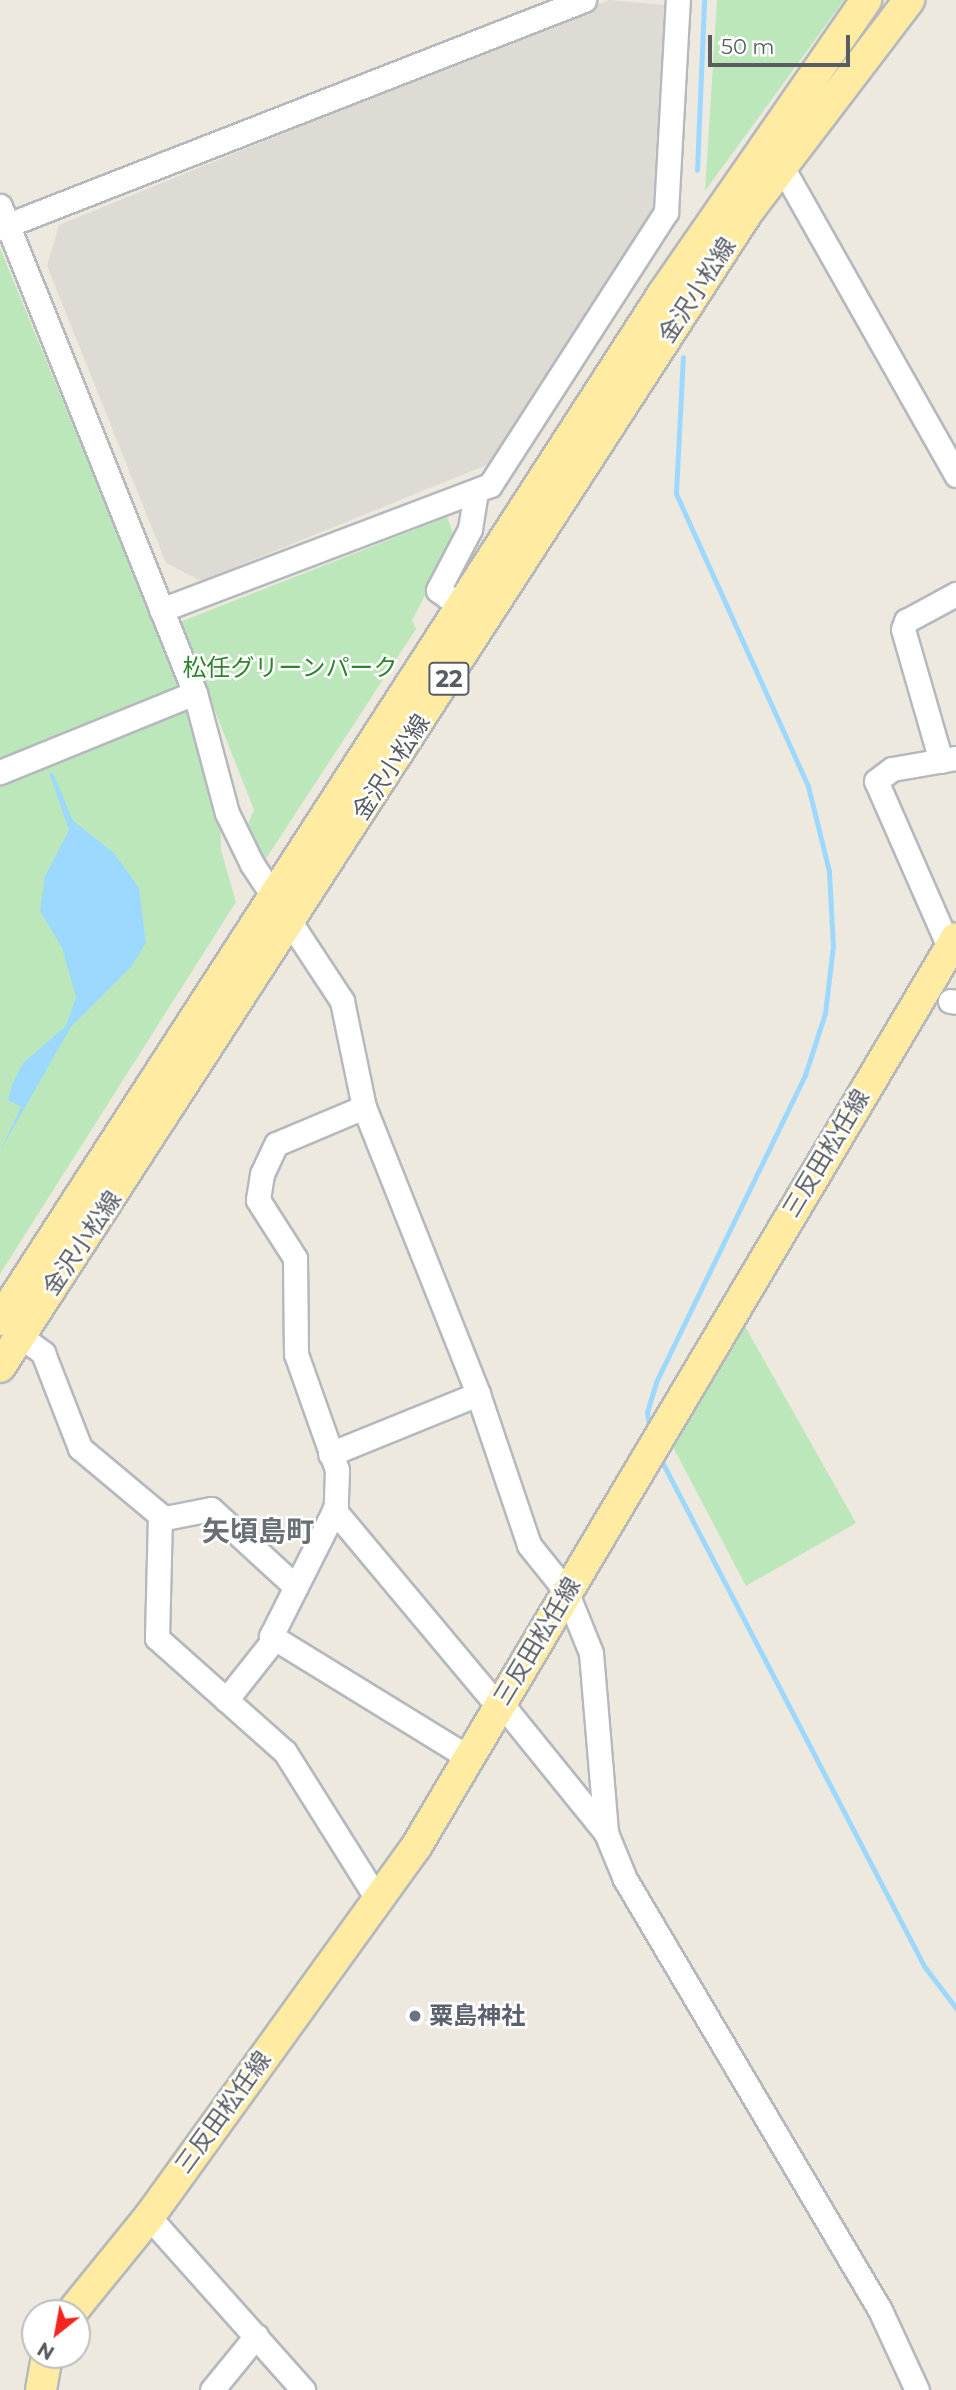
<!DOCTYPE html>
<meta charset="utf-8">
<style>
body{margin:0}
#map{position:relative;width:956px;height:2390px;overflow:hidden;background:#ede9df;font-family:Montserrat,"Noto Sans JP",sans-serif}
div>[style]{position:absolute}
.industrial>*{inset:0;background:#dddbd4}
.green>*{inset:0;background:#bce7ba}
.water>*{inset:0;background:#9dd9ff}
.stream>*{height:5px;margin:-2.5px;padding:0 2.5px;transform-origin:2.5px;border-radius:2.5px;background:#9dd9ff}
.roads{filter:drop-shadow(2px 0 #b5b9be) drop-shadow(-2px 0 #b5b9be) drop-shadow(0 2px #b5b9be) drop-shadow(0 -2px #b5b9be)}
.minor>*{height:23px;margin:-11.5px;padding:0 11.5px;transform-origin:11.5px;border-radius:11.5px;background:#fff}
.major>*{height:30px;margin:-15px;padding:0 15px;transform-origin:15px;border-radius:15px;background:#ffeca2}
.dots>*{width:19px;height:19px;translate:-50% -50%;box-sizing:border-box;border:4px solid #fff;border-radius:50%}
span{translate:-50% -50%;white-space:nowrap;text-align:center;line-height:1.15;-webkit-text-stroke:5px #fff;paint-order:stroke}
.shield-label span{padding:2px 5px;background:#fff;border:2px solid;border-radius:5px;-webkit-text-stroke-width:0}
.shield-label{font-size:23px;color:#585d62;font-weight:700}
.street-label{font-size:24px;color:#585d62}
.park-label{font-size:24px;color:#2e842e}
.worship-label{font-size:24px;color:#5b616d;font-weight:700}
.left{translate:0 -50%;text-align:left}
.quarter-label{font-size:28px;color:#696f74;font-weight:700}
.north{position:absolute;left:21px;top:2299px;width:70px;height:70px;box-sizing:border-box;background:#fff;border:2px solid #bcbec0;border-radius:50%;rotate:211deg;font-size:19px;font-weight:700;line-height:28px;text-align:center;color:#585d62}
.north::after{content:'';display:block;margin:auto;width:24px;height:32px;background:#f4251f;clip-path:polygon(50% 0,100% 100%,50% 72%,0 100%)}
.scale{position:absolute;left:708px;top:35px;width:142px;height:32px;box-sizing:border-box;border:4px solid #585d62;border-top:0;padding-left:9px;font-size:21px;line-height:24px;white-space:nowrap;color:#585d62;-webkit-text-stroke:5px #fff;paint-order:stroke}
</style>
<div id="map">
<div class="industrial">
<div style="clip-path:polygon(609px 0,665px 5px,654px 212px,489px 464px,201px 581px,166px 563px,47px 266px,59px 225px)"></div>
</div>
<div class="green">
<div style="clip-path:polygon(717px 0,844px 0,705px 191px)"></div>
<div style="clip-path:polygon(0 248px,173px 669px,220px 797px,221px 850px,236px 902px,0 1274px)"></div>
<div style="clip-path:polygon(447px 517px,455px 539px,412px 620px,416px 629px,258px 871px,248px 824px,254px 810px,180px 622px)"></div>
<div style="clip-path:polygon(742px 1321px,856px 1523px,746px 1586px,672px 1445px)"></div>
</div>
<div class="water">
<div style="clip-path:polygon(49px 773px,53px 773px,73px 821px,114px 853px,139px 888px,146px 943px,131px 967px,71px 1027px,0 1151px,21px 1107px,8px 1100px,12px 1085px,23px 1063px,66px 1026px,76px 997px,62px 948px,40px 911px,45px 876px,69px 830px)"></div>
</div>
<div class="stream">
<div style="left:697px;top:170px;width:170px;rotate:-87.6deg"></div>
<div style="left:650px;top:1431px;width:19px;rotate:-99deg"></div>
<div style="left:647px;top:1412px;width:31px;rotate:-73deg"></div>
<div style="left:656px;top:1382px;width:341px;rotate:-64.1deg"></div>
<div style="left:805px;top:1075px;width:65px;rotate:-72.1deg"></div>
<div style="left:825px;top:1013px;width:67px;rotate:-83.2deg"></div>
<div style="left:833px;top:946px;width:75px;rotate:-93.1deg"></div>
<div style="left:829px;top:871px;width:88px;rotate:-103.9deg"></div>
<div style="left:808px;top:786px;width:321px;rotate:-114.3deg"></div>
<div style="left:676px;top:493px;width:136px;rotate:-87.1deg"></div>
<div style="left:659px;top:1456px;width:575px;rotate:62.54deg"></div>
<div style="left:924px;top:1966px;width:53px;rotate:52.7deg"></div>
</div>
<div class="roads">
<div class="minor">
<div style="left:782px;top:167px;width:354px;rotate:60.5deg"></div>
<div style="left:0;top:206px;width:525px;rotate:68.18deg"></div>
<div style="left:195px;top:693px;width:124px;rotate:75.1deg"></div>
<div style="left:227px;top:813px;width:57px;rotate:63.9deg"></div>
<div style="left:252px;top:864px;width:164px;rotate:56.7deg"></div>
<div style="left:342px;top:1001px;width:108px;rotate:78.3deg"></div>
<div style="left:364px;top:1107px;width:309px;rotate:68.3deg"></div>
<div style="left:478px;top:1394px;width:159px;rotate:71.3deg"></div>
<div style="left:529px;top:1545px;width:59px;rotate:51.2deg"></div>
<div style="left:566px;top:1591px;width:67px;rotate:68deg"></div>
<div style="left:591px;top:1653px;width:181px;rotate:85.2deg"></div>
<div style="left:606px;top:1833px;width:50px;rotate:67.6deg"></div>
<div style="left:625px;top:1879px;width:501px;rotate:59.39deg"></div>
<div style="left:880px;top:2310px;width:88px;rotate:65.2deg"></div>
<div style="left:0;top:228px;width:627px;rotate:-21.33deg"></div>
<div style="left:460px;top:606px;width:27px;rotate:-144deg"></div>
<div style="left:438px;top:590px;width:69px;rotate:-62.3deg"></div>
<div style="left:470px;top:529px;width:37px;rotate:-81deg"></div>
<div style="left:161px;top:610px;width:352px;rotate:-20.8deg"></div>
<div style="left:490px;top:485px;width:325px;rotate:-57.2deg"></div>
<div style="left:666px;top:212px;width:212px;rotate:-86.8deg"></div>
<div style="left:941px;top:761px;width:137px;rotate:-106.1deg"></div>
<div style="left:903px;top:629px;width:9px;rotate:-69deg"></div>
<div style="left:906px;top:621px;width:57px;rotate:-28.4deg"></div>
<div style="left:0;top:772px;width:210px;rotate:-22.1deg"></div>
<div style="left:949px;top:947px;width:181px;rotate:-113.7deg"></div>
<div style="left:876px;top:781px;width:20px;rotate:-37deg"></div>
<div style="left:892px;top:769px;width:65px;rotate:-9.8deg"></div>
<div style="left:950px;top:1001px;width:6px;rotate:9deg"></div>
<div style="left:364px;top:1107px;width:95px;rotate:157.2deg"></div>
<div style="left:276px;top:1144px;width:33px;rotate:115deg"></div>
<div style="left:262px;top:1174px;width:26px;rotate:99deg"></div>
<div style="left:258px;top:1200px;width:69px;rotate:57.5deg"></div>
<div style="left:295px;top:1258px;width:96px;rotate:89.4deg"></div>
<div style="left:296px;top:1354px;width:123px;rotate:70.5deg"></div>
<div style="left:337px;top:1470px;width:37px;rotate:92deg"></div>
<div style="left:336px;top:1507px;width:144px;rotate:116.7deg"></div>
<div style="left:271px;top:1636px;width:231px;rotate:31.6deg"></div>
<div style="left:20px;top:1336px;width:29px;rotate:36deg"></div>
<div style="left:43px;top:1353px;width:102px;rotate:68.7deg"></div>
<div style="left:80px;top:1448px;width:104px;rotate:39.9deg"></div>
<div style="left:160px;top:1515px;width:123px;rotate:91.4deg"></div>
<div style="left:157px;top:1638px;width:171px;rotate:41.7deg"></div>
<div style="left:285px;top:1752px;width:177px;rotate:57.9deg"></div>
<div style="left:330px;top:1454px;width:160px;rotate:-22.1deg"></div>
<div style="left:334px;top:1510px;width:256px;rotate:50.1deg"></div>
<div style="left:160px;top:1519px;width:52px;rotate:-11.1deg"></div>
<div style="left:211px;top:1509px;width:115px;rotate:42.5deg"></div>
<div style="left:226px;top:1700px;width:79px;rotate:-51.7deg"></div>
<div style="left:500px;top:1702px;width:169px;rotate:51deg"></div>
<div style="left:149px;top:2217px;width:232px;rotate:48.3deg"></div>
<div style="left:212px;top:2390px;width:70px;rotate:-50.8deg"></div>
</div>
<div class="major">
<div style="left:0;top:1320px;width:1220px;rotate:-57.14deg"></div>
<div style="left:662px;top:295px;width:359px;rotate:-55.3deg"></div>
<div style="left:0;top:1367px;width:1375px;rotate:-57.08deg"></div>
<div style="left:747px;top:213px;width:268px;rotate:-52.7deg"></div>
<div style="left:71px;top:2313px;width:124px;rotate:-50.9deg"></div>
<div style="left:149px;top:2217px;width:456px;rotate:-54.2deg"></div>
<div style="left:416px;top:1847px;width:1057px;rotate:-59.29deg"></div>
<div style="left:41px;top:2390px;width:36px;rotate:-80deg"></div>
</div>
</div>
<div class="dots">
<div style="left:415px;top:2016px;background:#6b7280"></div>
</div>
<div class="shield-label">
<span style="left:449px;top:679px">22</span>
</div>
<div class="street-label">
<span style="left:697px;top:290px;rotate:-57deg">金沢小松線</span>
<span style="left:391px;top:767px;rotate:-57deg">金沢小松線</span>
<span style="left:826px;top:1153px;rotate:-59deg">三反田松任線</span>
<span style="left:82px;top:1243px;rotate:-56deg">金沢小松線</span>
<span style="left:537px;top:1641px;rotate:-59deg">三反田松任線</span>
<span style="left:223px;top:2112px;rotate:-54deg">三反田松任線</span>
</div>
<div class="park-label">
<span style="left:290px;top:668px">松任グリーンパーク</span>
</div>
<div class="worship-label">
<span class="left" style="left:429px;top:2016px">粟島神社</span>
</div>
<div class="quarter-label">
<span style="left:258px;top:1531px">矢頃島町</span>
</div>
<div class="north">N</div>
<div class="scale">50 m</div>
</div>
